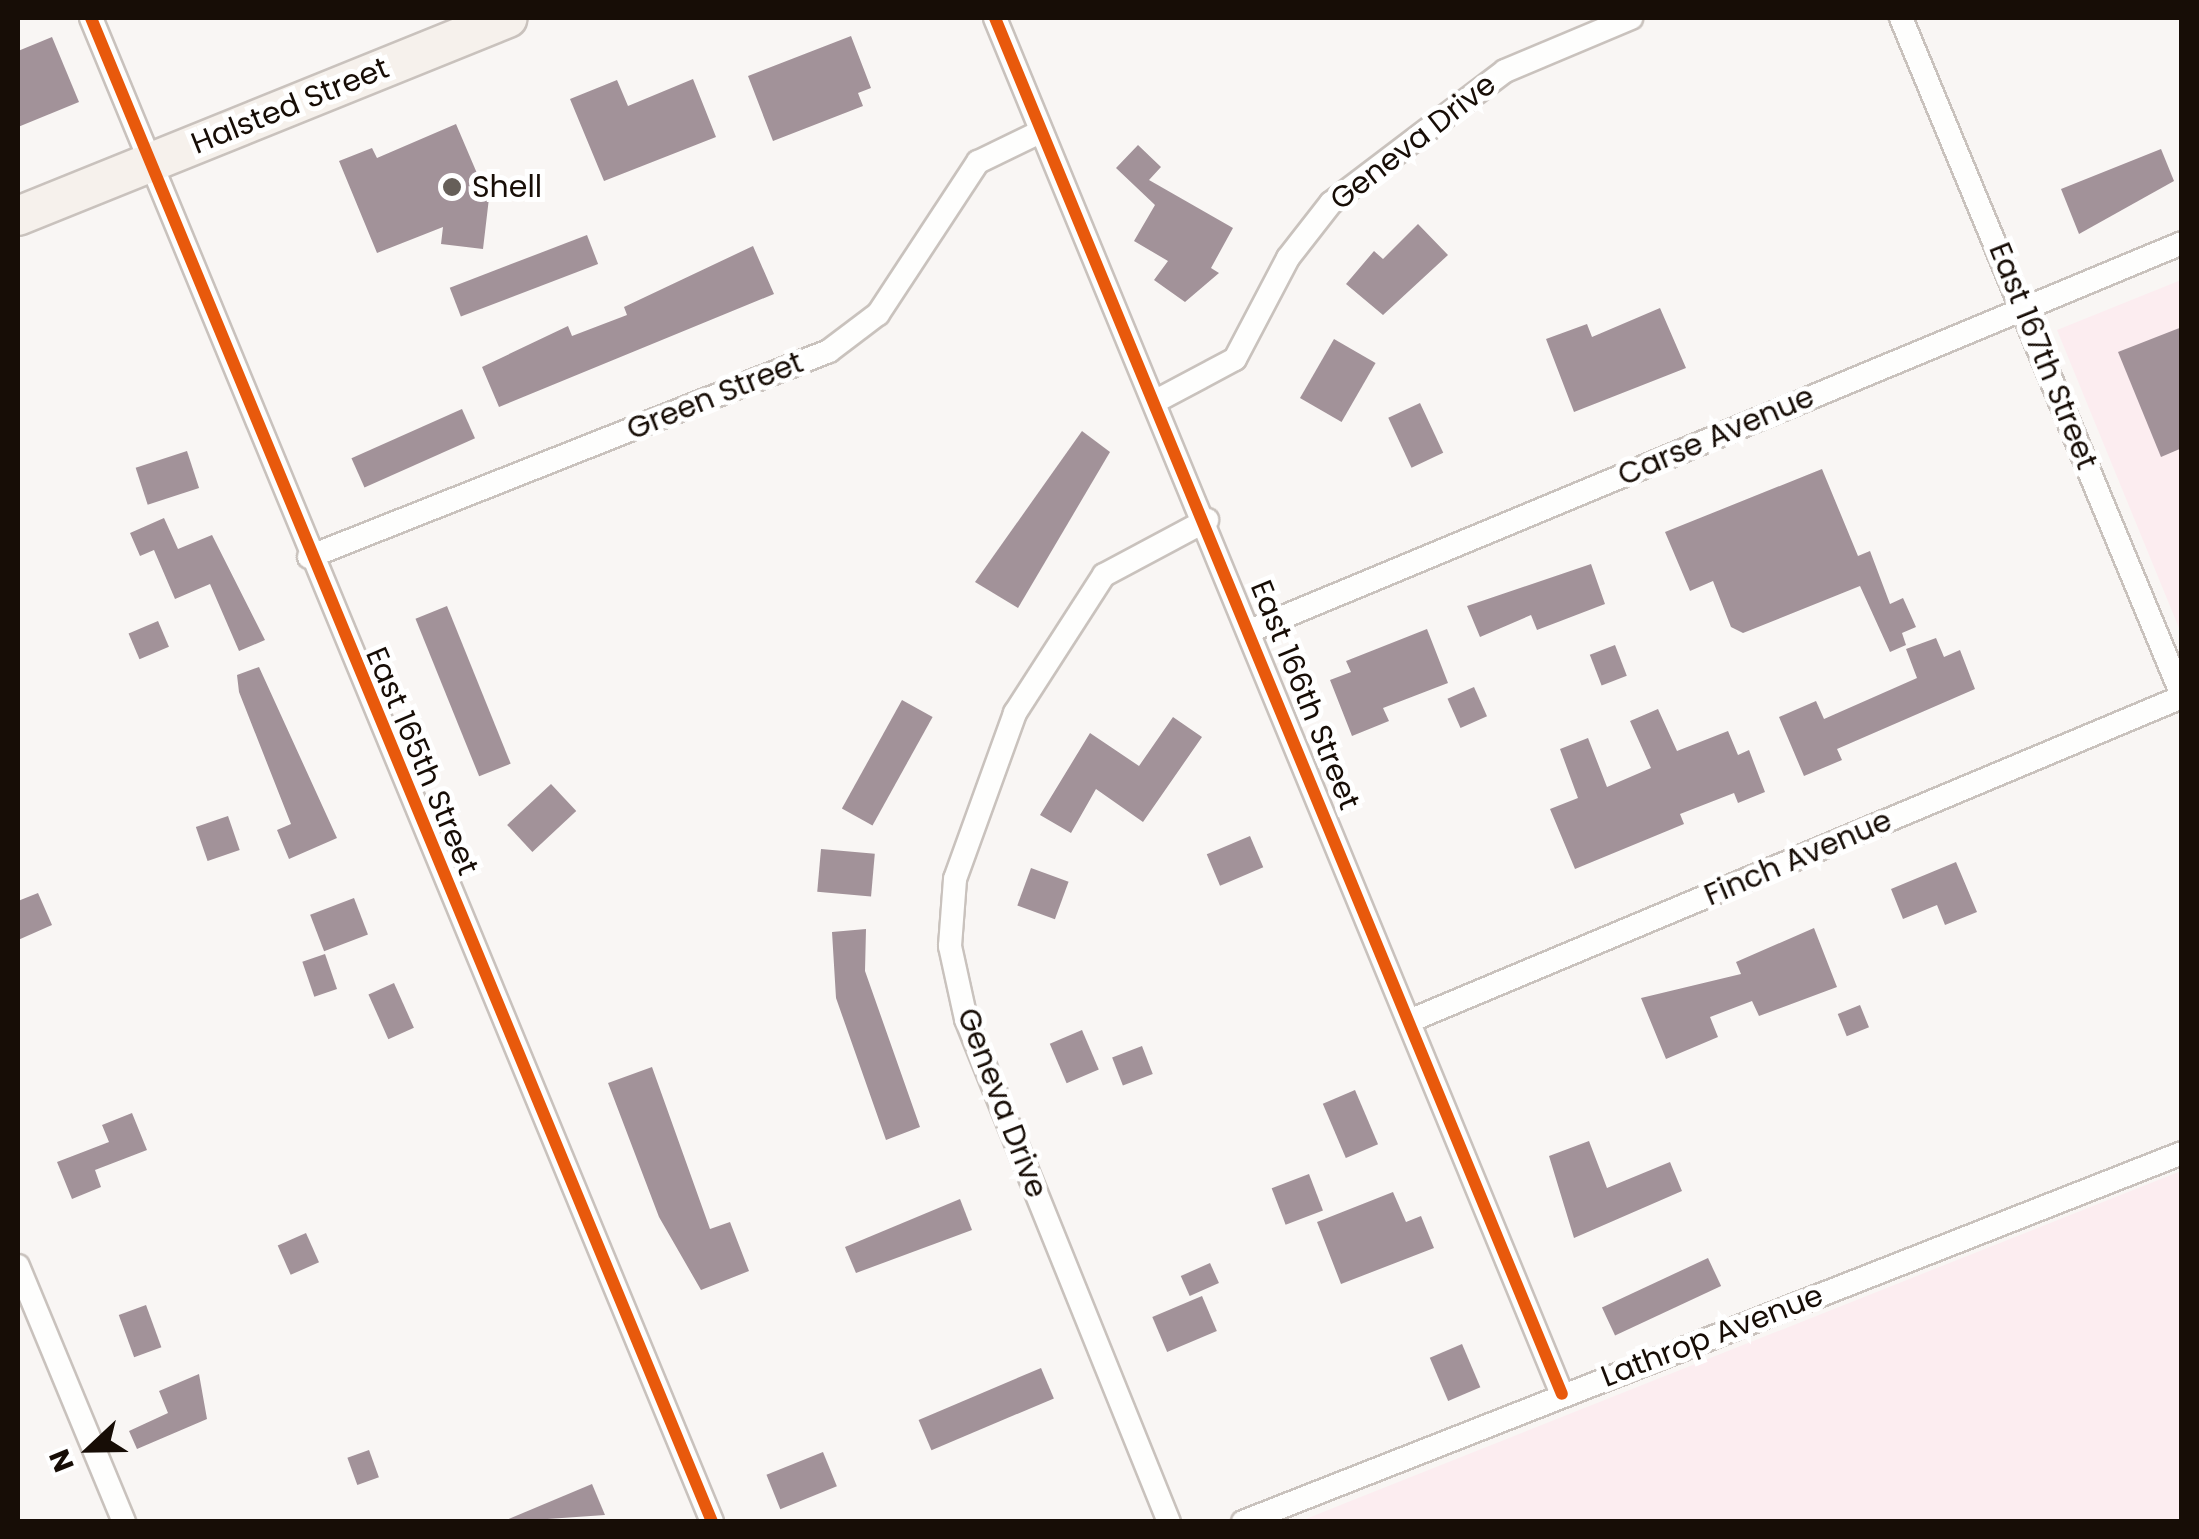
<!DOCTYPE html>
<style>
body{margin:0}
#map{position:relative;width:2199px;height:1539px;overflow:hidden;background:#f9f6f4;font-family:Poppins,sans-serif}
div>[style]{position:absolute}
.industrial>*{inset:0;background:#fcedf0}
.building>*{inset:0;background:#a29299;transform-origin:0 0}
.roads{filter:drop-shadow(2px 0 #c9c2bd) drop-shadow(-2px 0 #c9c2bd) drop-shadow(0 2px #c9c2bd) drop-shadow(0 -2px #c9c2bd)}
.street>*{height:22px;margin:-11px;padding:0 11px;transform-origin:11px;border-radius:11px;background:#fefefd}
.primary>*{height:38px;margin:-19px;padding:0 19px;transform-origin:19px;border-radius:19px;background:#f6f1ec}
.cycleway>*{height:12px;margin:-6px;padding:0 6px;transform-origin:6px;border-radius:6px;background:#e8590c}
.dots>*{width:28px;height:28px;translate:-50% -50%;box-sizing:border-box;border:5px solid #fff;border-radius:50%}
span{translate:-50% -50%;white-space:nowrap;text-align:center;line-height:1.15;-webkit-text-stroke:10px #fff;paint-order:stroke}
.street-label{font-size:30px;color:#170d06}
.poi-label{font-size:30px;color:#170d06}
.left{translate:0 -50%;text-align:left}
.frame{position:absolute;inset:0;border:20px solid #170d06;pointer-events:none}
.north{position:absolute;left:40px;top:1399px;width:100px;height:100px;-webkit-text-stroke:8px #fff;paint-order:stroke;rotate:248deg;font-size:28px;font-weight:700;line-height:40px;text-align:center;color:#170d06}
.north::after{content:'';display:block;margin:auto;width:35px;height:45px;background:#170d06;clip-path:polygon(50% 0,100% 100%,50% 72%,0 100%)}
</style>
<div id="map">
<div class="industrial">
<div style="clip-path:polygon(2181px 280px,2181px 633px,2057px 330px)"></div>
<div style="clip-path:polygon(2181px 1171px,2181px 1521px,1301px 1521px,1348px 1502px)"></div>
</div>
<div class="building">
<div style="clip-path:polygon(851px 36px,871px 88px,858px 93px,863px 106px,773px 141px,748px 76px)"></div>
<div style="clip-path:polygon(52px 37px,79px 102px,18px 127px,18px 51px)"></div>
<div style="clip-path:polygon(693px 79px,716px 137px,604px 181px,570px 99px,617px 80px,628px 106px)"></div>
<div style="clip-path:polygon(456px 124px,479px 178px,477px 196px,489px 198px,483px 249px,441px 244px,443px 227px,377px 253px,339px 161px,372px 148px,377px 158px)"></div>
<div style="clip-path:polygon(1138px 145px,1161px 167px,1149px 180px,1233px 228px,1211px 268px,1219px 273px,1185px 302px,1154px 280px,1168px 261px,1134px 241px,1155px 205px,1116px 168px)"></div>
<div style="clip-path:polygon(2161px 149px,2174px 181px,2079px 234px,2061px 189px)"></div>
<div style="clip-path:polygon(1418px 224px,1448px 255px,1383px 315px,1346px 284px,1374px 251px,1383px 259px)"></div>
<div style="left:587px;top:235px;width:31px;height:147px;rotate:69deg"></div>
<div style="clip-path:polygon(753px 246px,774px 294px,499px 407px,482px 367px,568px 326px,572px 336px,627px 315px,624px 307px)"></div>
<div style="clip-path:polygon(1660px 308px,1686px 368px,1574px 412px,1546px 339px,1587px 324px,1592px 337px)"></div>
<div style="clip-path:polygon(2182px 327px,2182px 448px,2161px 457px,2118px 352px)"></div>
<div style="left:1334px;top:339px;width:48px;height:68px;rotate:30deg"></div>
<div style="left:1420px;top:403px;width:55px;height:35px;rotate:65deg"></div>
<div style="left:462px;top:409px;width:32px;height:121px;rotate:66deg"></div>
<div style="clip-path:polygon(1082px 431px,1110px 452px,1018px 608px,975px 582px)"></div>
<div style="left:187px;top:451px;width:39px;height:54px;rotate:72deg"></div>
<div style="clip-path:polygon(1822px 469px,1858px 556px,1870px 551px,1890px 604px,1903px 598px,1916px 627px,1902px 633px,1906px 645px,1890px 652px,1860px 586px,1743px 633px,1731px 627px,1713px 581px,1690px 591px,1665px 532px)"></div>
<div style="clip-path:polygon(164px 518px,178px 549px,212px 535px,265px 640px,239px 651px,210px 584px,175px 599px,154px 550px,140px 556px,130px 533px)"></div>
<div style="clip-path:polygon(1591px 564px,1605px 604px,1537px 630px,1531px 615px,1480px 637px,1467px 606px)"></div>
<div style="left:447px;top:606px;width:170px;height:34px;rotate:68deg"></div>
<div style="left:158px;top:621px;width:28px;height:32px;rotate:67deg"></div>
<div style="clip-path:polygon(1427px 629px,1448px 683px,1383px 708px,1389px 721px,1352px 736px,1330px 680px,1351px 672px,1346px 661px)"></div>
<div style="clip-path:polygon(1936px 638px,1944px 657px,1960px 650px,1975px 689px,1837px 749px,1842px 760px,1804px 776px,1779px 717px,1816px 701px,1824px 719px,1917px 678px,1906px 649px)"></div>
<div style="left:1615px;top:645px;width:33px;height:27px;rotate:69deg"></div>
<div style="clip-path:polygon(259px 667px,337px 838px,289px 859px,277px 830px,291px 824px,239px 692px,237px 675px)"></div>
<div style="left:1474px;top:687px;width:32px;height:29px;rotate:66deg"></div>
<div style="left:902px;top:700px;width:35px;height:124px;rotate:29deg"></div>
<div style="clip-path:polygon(1658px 709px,1677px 751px,1728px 731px,1738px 755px,1749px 750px,1765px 792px,1738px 803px,1734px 793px,1680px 814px,1684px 824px,1575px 869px,1550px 809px,1578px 798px,1560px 749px,1588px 738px,1607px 787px,1651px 768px,1630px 721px)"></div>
<div style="clip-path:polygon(1173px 717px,1202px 737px,1143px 822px,1096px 789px,1071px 833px,1040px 815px,1090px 733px,1139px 766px)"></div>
<div style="left:551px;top:784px;width:37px;height:60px;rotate:47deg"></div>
<div style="left:228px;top:816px;width:36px;height:34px;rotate:71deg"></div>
<div style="left:1250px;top:836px;width:34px;height:47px;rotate:67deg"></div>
<div style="left:821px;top:849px;width:54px;height:43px;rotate:5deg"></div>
<div style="clip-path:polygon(1956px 862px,1977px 912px,1945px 925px,1937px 905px,1903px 919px,1891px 889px)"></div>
<div style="left:1031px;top:868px;width:40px;height:40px;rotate:20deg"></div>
<div style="clip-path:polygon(38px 893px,52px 925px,18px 940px,18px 901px)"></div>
<div style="left:354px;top:898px;width:39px;height:47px;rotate:69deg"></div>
<div style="clip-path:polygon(1814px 928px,1837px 987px,1759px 1016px,1752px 1001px,1710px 1017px,1718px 1037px,1666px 1059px,1641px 998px,1741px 974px,1736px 962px)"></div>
<div style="clip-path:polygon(866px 929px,865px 971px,920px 1127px,886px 1140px,836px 998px,832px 932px)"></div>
<div style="left:325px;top:954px;width:37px;height:24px;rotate:71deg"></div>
<div style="left:394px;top:983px;width:49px;height:28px;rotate:66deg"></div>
<div style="left:1860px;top:1005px;width:24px;height:24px;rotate:68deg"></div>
<div style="left:1082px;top:1030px;width:43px;height:35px;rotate:67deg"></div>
<div style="left:1142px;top:1046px;width:30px;height:32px;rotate:69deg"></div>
<div style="clip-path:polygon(652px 1067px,710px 1229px,730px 1222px,749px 1271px,701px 1290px,659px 1217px,608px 1083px)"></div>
<div style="left:1355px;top:1090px;width:59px;height:35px;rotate:67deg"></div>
<div style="clip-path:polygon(132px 1113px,147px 1150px,95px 1170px,101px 1187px,72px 1199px,57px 1162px,109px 1142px,102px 1125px)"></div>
<div style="clip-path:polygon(1589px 1141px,1607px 1188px,1670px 1162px,1682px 1191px,1574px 1238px,1549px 1156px)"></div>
<div style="left:1309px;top:1174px;width:39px;height:40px;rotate:69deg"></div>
<div style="clip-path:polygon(1393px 1192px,1406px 1222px,1421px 1216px,1434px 1248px,1341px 1284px,1317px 1222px)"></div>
<div style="clip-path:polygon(960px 1199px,972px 1230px,856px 1273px,845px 1247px)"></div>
<div style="left:306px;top:1233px;width:32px;height:31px;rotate:66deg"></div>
<div style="left:1708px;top:1258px;width:31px;height:117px;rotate:65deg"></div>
<div style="left:1210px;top:1263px;width:22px;height:32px;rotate:66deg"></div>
<div style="left:1202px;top:1296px;width:38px;height:54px;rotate:67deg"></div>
<div style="left:146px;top:1305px;width:45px;height:29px;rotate:70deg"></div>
<div style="left:1462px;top:1344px;width:47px;height:35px;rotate:67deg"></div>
<div style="left:1041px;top:1368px;width:33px;height:133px;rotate:67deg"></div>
<div style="clip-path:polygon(199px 1374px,207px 1419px,137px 1449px,129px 1431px,168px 1413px,159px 1391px)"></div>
<div style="left:369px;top:1450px;width:29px;height:23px;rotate:70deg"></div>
<div style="left:823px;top:1452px;width:37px;height:61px;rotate:68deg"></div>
<div style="clip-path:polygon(592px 1484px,605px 1515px,504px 1522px,504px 1521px)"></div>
</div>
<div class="roads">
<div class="street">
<div style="left:91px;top:18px;width:1627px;rotate:67.56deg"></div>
<div style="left:995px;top:18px;width:1488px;rotate:67.61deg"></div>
<div style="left:1901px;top:18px;width:733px;rotate:67.46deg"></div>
<div style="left:1158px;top:400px;width:87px;rotate:-28deg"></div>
<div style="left:1235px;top:359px;width:114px;rotate:-62.3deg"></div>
<div style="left:1288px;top:258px;width:70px;rotate:-52deg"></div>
<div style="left:1331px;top:203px;width:218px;rotate:-37.2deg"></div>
<div style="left:1505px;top:71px;width:137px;rotate:-22.8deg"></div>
<div style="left:309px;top:557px;width:559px;rotate:-21.61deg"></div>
<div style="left:829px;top:351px;width:61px;rotate:-37.1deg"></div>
<div style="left:878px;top:314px;width:182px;rotate:-56.7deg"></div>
<div style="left:978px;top:162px;width:69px;rotate:-25.8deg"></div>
<div style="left:1252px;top:630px;width:1007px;rotate:-22.59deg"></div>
<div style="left:1414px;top:1019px;width:833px;rotate:-22.75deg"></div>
<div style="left:18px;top:1266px;width:277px;rotate:67.5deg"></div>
<div style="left:1169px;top:1522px;width:542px;rotate:-111.98deg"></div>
<div style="left:966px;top:1019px;width:75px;rotate:-102.4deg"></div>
<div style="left:950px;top:946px;width:67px;rotate:-85.7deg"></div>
<div style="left:955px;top:879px;width:177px;rotate:-70.1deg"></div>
<div style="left:1015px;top:713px;width:164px;rotate:-57.2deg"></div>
<div style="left:1104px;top:575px;width:117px;rotate:-28.1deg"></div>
<div style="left:1243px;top:1522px;width:1009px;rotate:-21.45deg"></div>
</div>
<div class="primary">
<div style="left:18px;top:216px;width:528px;rotate:-22deg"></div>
</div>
</div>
<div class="cycleway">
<div style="left:91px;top:18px;width:1627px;rotate:67.56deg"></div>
<div style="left:995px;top:18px;width:1488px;rotate:67.61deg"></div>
</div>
<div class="dots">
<div style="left:452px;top:187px;background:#665f59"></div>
</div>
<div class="street-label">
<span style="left:290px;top:106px;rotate:-22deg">Halsted Street</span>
<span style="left:1413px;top:142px;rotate:-38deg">Geneva Drive</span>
<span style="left:2043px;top:356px;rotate:68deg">East 167th Street</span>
<span style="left:715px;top:396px;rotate:-22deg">Green Street</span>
<span style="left:1716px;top:436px;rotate:-23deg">Carse Avenue</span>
<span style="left:1305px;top:695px;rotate:68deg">East 166th Street</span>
<span style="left:422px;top:761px;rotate:67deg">East 165th Street</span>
<span style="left:1798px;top:858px;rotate:-23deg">Finch Avenue</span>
<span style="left:1002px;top:1103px;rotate:69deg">Geneva Drive</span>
<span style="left:1712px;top:1336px;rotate:-21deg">Lathrop Avenue</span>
</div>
<div class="poi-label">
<span class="left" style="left:472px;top:187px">Shell</span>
</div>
<div class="frame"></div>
<div class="north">N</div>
</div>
